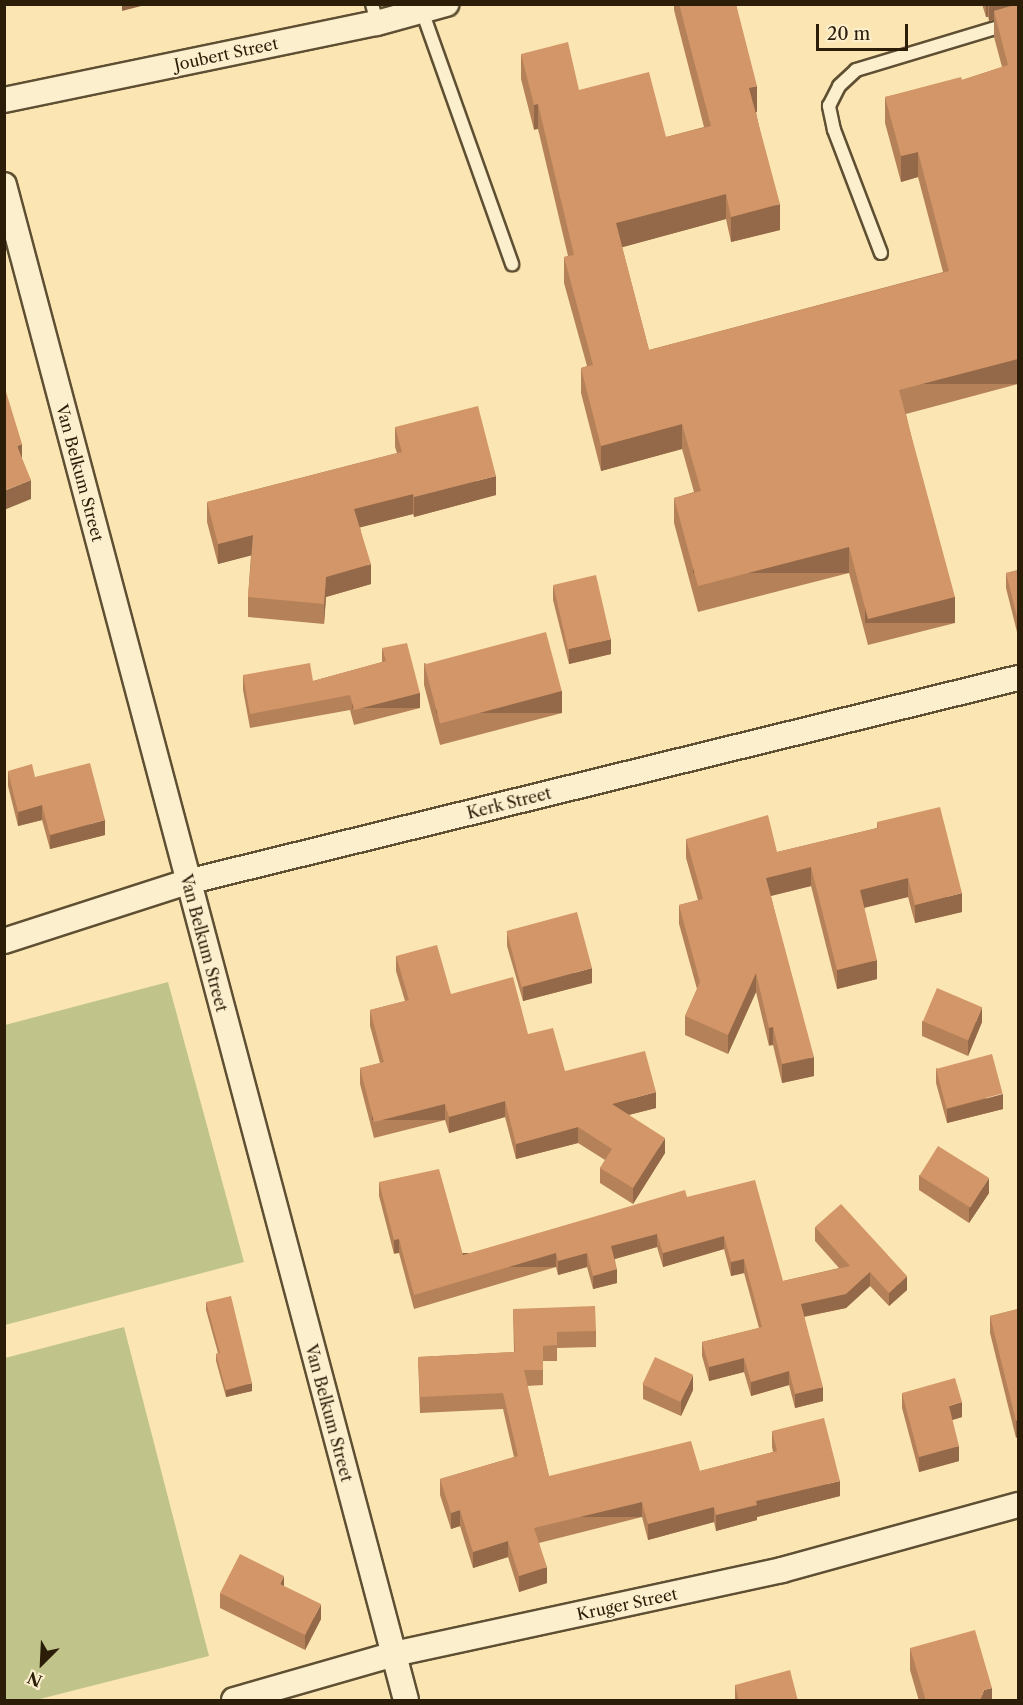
<!DOCTYPE html>
<style>
body{margin:0}
#map{position:relative;width:1023px;height:1705px;overflow:hidden;background:#fbe6b3;font-family:"Libre Caslon Text",serif}
div>[style]{position:absolute}
.green>*{inset:0;background:#c0c48b}
.roads{filter:drop-shadow(2px 0 #5f4f33) drop-shadow(-2px 0 #5f4f33) drop-shadow(0 2px #5f4f33) drop-shadow(0 -2px #5f4f33)}
.lane>*{height:12px;margin:-6px;padding:0 6px;transform-origin:6px;border-radius:6px;background:#fcefce}
.street>*{height:24px;margin:-12px;padding:0 12px;transform-origin:12px;border-radius:12px;background:#fcefce}
.wall>*{inset:0;background:#b58159}
.shaded-wall>*{inset:0;background:#946949;transform-origin:0 0}
.building>*{inset:0;background:#d39668;transform-origin:0 0}
span{translate:-50% -50%;white-space:nowrap;text-align:center;line-height:1.15;-webkit-text-stroke:4.5px #fcefce;paint-order:stroke}
.street-label{font-size:16px;color:#2b1d08}
.frame{position:absolute;inset:0;border:6px solid #2b1d08;pointer-events:none}
.north{position:absolute;left:12px;top:1633px;width:60px;height:60px;-webkit-text-stroke:4px #fcefce;paint-order:stroke;rotate:204deg;font-size:16px;font-weight:700;line-height:24px;text-align:center;color:#2b1d08}
.north::after{content:'';display:block;margin:auto;width:21px;height:27px;background:#2b1d08;clip-path:polygon(50% 0,100% 100%,50% 72%,0 100%)}
.scale{position:absolute;left:816px;top:24px;width:92px;height:27px;box-sizing:border-box;border:3px solid #2b1d08;border-top:0;padding-left:8px;font-size:18px;line-height:21px;white-space:nowrap;color:#2b1d08;-webkit-text-stroke:4px #fcefce;paint-order:stroke}
</style>
<div id="map">
<div class="green">
<div style="clip-path:polygon(168px 982px,244px 1262px,5px 1325px,5px 1025px)"></div>
<div style="clip-path:polygon(124px 1327px,209px 1656px,36px 1700px,5px 1700px,5px 1358px)"></div>
</div>
<div class="roads">
<div class="lane">
<div style="left:372px;top:4px;width:20px;rotate:75deg"></div>
<div style="left:422px;top:11px;width:269px;rotate:70.4deg"></div>
<div style="left:881px;top:253px;width:132px;rotate:-110.9deg"></div>
<div style="left:834px;top:130px;width:25px;rotate:-102deg"></div>
<div style="left:829px;top:106px;width:22px;rotate:-63deg"></div>
<div style="left:839px;top:86px;width:23px;rotate:-43deg"></div>
<div style="left:856px;top:70px;width:169px;rotate:-16.8deg"></div>
</div>
<div class="street">
<div style="left:4px;top:100px;width:381px;rotate:-11.7deg"></div>
<div style="left:377px;top:23px;width:72px;rotate:-15.4deg"></div>
<div style="left:4px;top:185px;width:1567px;rotate:75.14deg"></div>
<div style="left:4px;top:941px;width:192px;rotate:-17.9deg"></div>
<div style="left:187px;top:882px;width:856px;rotate:-13.79deg"></div>
<div style="left:234px;top:1700px;width:166px;rotate:-16deg"></div>
<div style="left:394px;top:1654px;width:397px;rotate:-12.2deg"></div>
<div style="left:782px;top:1570px;width:245px;rotate:-15.4deg"></div>
</div>
</div>
<div class="wall">
<div style="clip-path:polygon(674px 4px,736px 4px,757px 112px,756px 112px,780px 230px,731px 242px,726px 219px,622px 247px,649px 350px,943px 272px,918px 177px,901px 182px,885px 123px,885px 97px,962px 80px,1002px 67px,994px 37px,994px 20px,989px 21px,988px 16px,986px 17px,982px 4px,1018px 4px,1018px 384px,906px 414px,955px 623px,868px 645px,849px 573px,698px 612px,674px 523px,674px 498px,694px 492px,682px 449px,601px 471px,581px 393px,581px 368px,587px 366px,564px 283px,564px 257px,568px 256px,538px 129px,534px 130px,521px 79px,521px 54px,579px 90px,666px 137px,704px 127px,674px 10px)"></div>
<div style="clip-path:polygon(395px 427px,496px 495px,414px 517px,413px 514px,360px 527px,371px 584px,326px 597px,324px 624px,248px 617px,248px 597px,251px 555px,218px 564px,207px 522px,207px 502px,397px 453px,395px 447px)"></div>
<div style="clip-path:polygon(1018px 570px,1018px 636px,1006px 588px,1006px 573px)"></div>
<div style="clip-path:polygon(553px 586px,611px 654px,569px 664px,553px 600px)"></div>
<div style="clip-path:polygon(382px 648px,420px 708px,354px 725px,350px 710px,250px 728px,243px 690px,243px 675px,313px 681px,382px 662px)"></div>
<div style="clip-path:polygon(424px 663px,562px 713px,440px 745px,424px 685px)"></div>
<div style="clip-path:polygon(8px 771px,105px 835px,50px 849px,42px 820px,18px 826px,8px 786px)"></div>
<div style="clip-path:polygon(877px 822px,962px 912px,915px 923px,908px 897px,864px 907px,877px 979px,837px 989px,811px 886px,771px 896px,814px 1076px,782px 1083px,773px 1045px,769px 1046px,756px 992px,728px 1054px,685px 1035px,685px 1016px,697px 989px,679px 924px,679px 905px,698px 900px,686px 858px,686px 839px,777px 852px,877px 828px)"></div>
<div style="clip-path:polygon(507px 931px,592px 983px,523px 1001px,507px 946px)"></div>
<div style="clip-path:polygon(396px 956px,451px 994px,528px 1034px,565px 1071px,656px 1108px,629px 1115px,665px 1153px,633px 1204px,600px 1183px,600px 1168px,605px 1160px,578px 1143px,516px 1159px,505px 1117px,449px 1133px,445px 1120px,374px 1138px,360px 1084px,360px 1068px,380px 1063px,370px 1026px,370px 1010px,405px 1001px,396px 971px)"></div>
<div style="clip-path:polygon(922px 1021px,982px 1022px,968px 1056px,922px 1036px)"></div>
<div style="clip-path:polygon(936px 1068px,1003px 1109px,947px 1123px,936px 1083px)"></div>
<div style="clip-path:polygon(919px 1175px,989px 1193px,969px 1223px,919px 1190px)"></div>
<div style="clip-path:polygon(379px 1182px,463px 1255px,687px 1197px,783px 1281px,839px 1268px,815px 1241px,815px 1227px,907px 1290px,889px 1306px,870px 1286px,846px 1308px,804px 1317px,823px 1401px,795px 1408px,789px 1385px,751px 1396px,744px 1372px,709px 1381px,702px 1356px,702px 1342px,759px 1328px,744px 1273px,731px 1276px,724px 1249px,663px 1267px,657px 1247px,615px 1259px,617px 1283px,593px 1289px,587px 1267px,558px 1275px,556px 1267px,414px 1309px,399px 1253px,394px 1254px,379px 1196px)"></div>
<div style="clip-path:polygon(206px 1302px,252px 1391px,226px 1397px,216px 1361px,216px 1354px,218px 1353px,206px 1310px)"></div>
<div style="clip-path:polygon(513px 1309px,596px 1331px,596px 1347px,557px 1348px,557px 1361px,543px 1361px,543px 1385px,527px 1386px,549px 1476px,700px 1471px,773px 1452px,772px 1447px,772px 1431px,840px 1496px,757px 1517px,757px 1520px,716px 1531px,714px 1522px,648px 1540px,642px 1517px,539px 1543px,547px 1583px,519px 1592px,508px 1557px,473px 1568px,460px 1526px,451px 1529px,440px 1495px,440px 1479px,514px 1457px,503px 1409px,420px 1413px,418px 1357px,514px 1352px)"></div>
<div style="clip-path:polygon(1018px 1309px,1018px 1437px,1016px 1438px,990px 1333px,990px 1316px)"></div>
<div style="clip-path:polygon(643px 1384px,693px 1390px,681px 1416px,643px 1399px)"></div>
<div style="clip-path:polygon(902px 1393px,962px 1417px,952px 1420px,959px 1461px,919px 1472px,902px 1408px)"></div>
<div style="clip-path:polygon(220px 1593px,321px 1619px,305px 1650px,220px 1608px)"></div>
<div style="clip-path:polygon(910px 1648px,992px 1701px,919px 1701px,910px 1670px)"></div>
<div style="clip-path:polygon(735px 1685px,798px 1701px,735px 1701px)"></div>
</div>
<div class="shaded-wall">
<div style="clip-path:polygon(122px 4px,149px 4px,122px 11px)"></div>
<div style="left:986px;top:4px;width:2px;height:13px"></div>
<div style="clip-path:polygon(989px 4px,1018px 4px,994px 11px,994px 20px,989px 21px)"></div>
<div style="clip-path:polygon(757px 86px,757px 112px,749px 114px,749px 88px)"></div>
<div style="left:538px;top:104px;width:25px;height:4px;rotate:90deg"></div>
<div style="clip-path:polygon(918px 152px,918px 177px,901px 182px,901px 156px)"></div>
<div style="clip-path:polygon(726px 194px,726px 219px,616px 249px,616px 223px)"></div>
<div style="clip-path:polygon(780px 204px,780px 230px,731px 242px,731px 217px)"></div>
<div style="left:1018px;top:359px;width:25px;height:123px;rotate:90deg"></div>
<div style="clip-path:polygon(682px 424px,682px 449px,601px 471px,601px 446px)"></div>
<div style="clip-path:polygon(22px 444px,22px 463px,17px 446px)"></div>
<div style="clip-path:polygon(496px 476px,496px 495px,414px 517px,414px 497px)"></div>
<div style="clip-path:polygon(31px 480px,31px 499px,4px 510px,4px 491px)"></div>
<div style="clip-path:polygon(413px 494px,413px 514px,354px 529px,354px 509px)"></div>
<div style="clip-path:polygon(253px 535px,253px 555px,218px 564px,218px 544px)"></div>
<div style="left:849px;top:547px;width:26px;height:156px;rotate:90deg"></div>
<div style="clip-path:polygon(371px 564px,371px 584px,326px 597px,324px 624px,324px 604px,326px 577px)"></div>
<div style="left:955px;top:597px;width:26px;height:90px;rotate:90deg"></div>
<div style="clip-path:polygon(611px 639px,611px 654px,569px 664px,569px 649px)"></div>
<div style="left:562px;top:691px;width:22px;height:126px;rotate:90deg"></div>
<div style="left:420px;top:693px;width:15px;height:68px;rotate:90deg"></div>
<div style="clip-path:polygon(42px 805px,42px 820px,18px 826px,18px 812px)"></div>
<div style="clip-path:polygon(105px 820px,105px 835px,50px 849px,50px 835px)"></div>
<div style="clip-path:polygon(811px 867px,811px 886px,766px 897px,766px 878px)"></div>
<div style="clip-path:polygon(908px 878px,908px 897px,860px 909px,860px 890px)"></div>
<div style="clip-path:polygon(962px 893px,962px 912px,915px 923px,915px 905px)"></div>
<div style="clip-path:polygon(877px 960px,877px 979px,837px 989px,837px 970px)"></div>
<div style="clip-path:polygon(592px 968px,592px 983px,523px 1001px,523px 987px)"></div>
<div style="clip-path:polygon(756px 973px,756px 992px,728px 1054px,728px 1035px)"></div>
<div style="clip-path:polygon(982px 1007px,982px 1022px,968px 1056px,968px 1041px)"></div>
<div style="left:773px;top:1027px;width:18px;height:4px;rotate:90deg"></div>
<div style="clip-path:polygon(814px 1057px,814px 1076px,782px 1083px,782px 1064px)"></div>
<div style="clip-path:polygon(656px 1092px,656px 1108px,612px 1119px,612px 1104px)"></div>
<div style="clip-path:polygon(1003px 1094px,1003px 1109px,947px 1123px,947px 1109px)"></div>
<div style="clip-path:polygon(505px 1101px,505px 1117px,449px 1133px,449px 1117px)"></div>
<div style="left:445px;top:1104px;width:16px;height:73px;rotate:90deg"></div>
<div style="clip-path:polygon(578px 1127px,578px 1143px,516px 1159px,516px 1144px)"></div>
<div style="clip-path:polygon(665px 1138px,665px 1153px,633px 1204px,633px 1188px)"></div>
<div style="clip-path:polygon(989px 1178px,989px 1193px,969px 1223px,969px 1208px)"></div>
<div style="clip-path:polygon(657px 1234px,657px 1247px,611px 1260px,611px 1246px)"></div>
<div style="clip-path:polygon(724px 1236px,724px 1249px,663px 1267px,663px 1253px)"></div>
<div style="left:399px;top:1239px;width:14px;height:5px;rotate:90deg"></div>
<div style="left:556px;top:1253px;width:14px;height:148px;rotate:90deg"></div>
<div style="clip-path:polygon(587px 1253px,587px 1267px,558px 1275px,558px 1261px)"></div>
<div style="clip-path:polygon(744px 1259px,744px 1273px,731px 1276px,731px 1262px)"></div>
<div style="clip-path:polygon(617px 1269px,617px 1283px,593px 1289px,593px 1276px)"></div>
<div style="clip-path:polygon(870px 1272px,870px 1286px,846px 1308px,801px 1317px,801px 1304px)"></div>
<div style="clip-path:polygon(907px 1276px,907px 1290px,889px 1306px,889px 1293px)"></div>
<div style="clip-path:polygon(744px 1358px,744px 1372px,709px 1381px,709px 1367px)"></div>
<div style="clip-path:polygon(789px 1371px,789px 1385px,751px 1396px,751px 1382px)"></div>
<div style="clip-path:polygon(693px 1375px,693px 1390px,681px 1416px,681px 1401px)"></div>
<div style="clip-path:polygon(252px 1383px,252px 1391px,226px 1397px,226px 1390px)"></div>
<div style="clip-path:polygon(823px 1387px,823px 1401px,795px 1408px,795px 1394px)"></div>
<div style="clip-path:polygon(962px 1402px,962px 1417px,949px 1421px,949px 1406px)"></div>
<div style="left:1018px;top:1420px;width:17px;height:2px;rotate:90deg"></div>
<div style="clip-path:polygon(959px 1446px,959px 1461px,919px 1472px,919px 1457px)"></div>
<div style="clip-path:polygon(840px 1481px,840px 1496px,757px 1517px,757px 1520px,716px 1531px,716px 1515px,756px 1501px)"></div>
<div style="left:642px;top:1502px;width:15px;height:111px;rotate:90deg"></div>
<div style="clip-path:polygon(714px 1507px,714px 1522px,648px 1540px,648px 1524px)"></div>
<div style="clip-path:polygon(460px 1510px,460px 1526px,451px 1529px,451px 1513px)"></div>
<div style="clip-path:polygon(508px 1541px,508px 1557px,473px 1568px,473px 1552px)"></div>
<div style="clip-path:polygon(547px 1567px,547px 1583px,519px 1592px,519px 1576px)"></div>
<div style="clip-path:polygon(284px 1576px,284px 1591px,280px 1584px)"></div>
<div style="clip-path:polygon(321px 1604px,321px 1619px,305px 1650px,305px 1635px)"></div>
<div style="clip-path:polygon(992px 1688px,992px 1701px,980px 1701px,984px 1690px)"></div>
</div>
<div class="building">
<div style="clip-path:polygon(679px 4px,736px 4px,757px 86px,749px 88px,780px 204px,731px 217px,726px 194px,616px 223px,649px 350px,949px 271px,918px 152px,901px 156px,885px 97px,961px 77px,962px 80px,1008px 65px,994px 11px,1018px 4px,1018px 359px,899px 390px,955px 597px,868px 619px,849px 547px,698px 586px,674px 498px,701px 491px,682px 424px,601px 446px,581px 368px,593px 365px,564px 257px,574px 255px,538px 104px,534px 105px,521px 54px,568px 42px,579px 90px,649px 72px,666px 137px,711px 126px)"></div>
<div style="clip-path:polygon(4px 385px,22px 444px,17px 446px,31px 480px,4px 491px)"></div>
<div style="clip-path:polygon(478px 406px,496px 476px,414px 497px,413px 494px,354px 509px,371px 564px,326px 577px,324px 604px,248px 597px,253px 535px,218px 544px,207px 502px,402px 452px,395px 427px)"></div>
<div style="clip-path:polygon(1018px 570px,1018px 621px,1006px 573px)"></div>
<div style="left:596px;top:575px;width:66px;height:44px;rotate:77deg"></div>
<div style="left:546px;top:632px;width:61px;height:126px;rotate:75deg"></div>
<div style="clip-path:polygon(407px 643px,420px 693px,354px 710px,350px 695px,250px 714px,243px 675px,310px 663px,313px 681px,386px 661px,382px 648px)"></div>
<div style="clip-path:polygon(90px 763px,105px 820px,50px 835px,42px 805px,18px 812px,8px 771px,32px 764px,35px 777px)"></div>
<div style="clip-path:polygon(940px 807px,962px 893px,915px 905px,908px 878px,860px 890px,877px 960px,837px 970px,811px 867px,766px 878px,814px 1057px,782px 1064px,773px 1027px,769px 1028px,756px 973px,728px 1035px,685px 1016px,700px 982px,679px 905px,703px 899px,686px 839px,768px 815px,777px 852px,878px 828px,877px 822px)"></div>
<div style="left:577px;top:912px;width:58px;height:73px;rotate:75deg"></div>
<div style="clip-path:polygon(437px 945px,451px 994px,513px 977px,528px 1034px,553px 1028px,565px 1071px,645px 1051px,656px 1092px,612px 1104px,665px 1138px,633px 1188px,600px 1168px,612px 1149px,578px 1127px,516px 1144px,505px 1101px,449px 1117px,445px 1104px,374px 1122px,360px 1068px,384px 1062px,370px 1010px,409px 1000px,396px 956px)"></div>
<div style="left:937px;top:988px;width:49px;height:36px;rotate:23deg"></div>
<div style="left:992px;top:1054px;width:41px;height:58px;rotate:75deg"></div>
<div style="left:938px;top:1146px;width:60px;height:35px;rotate:32deg"></div>
<div style="clip-path:polygon(439px 1169px,463px 1255px,685px 1190px,687px 1197px,755px 1180px,783px 1281px,850px 1266px,815px 1227px,841px 1204px,907px 1276px,889px 1293px,870px 1272px,846px 1294px,801px 1304px,823px 1387px,795px 1394px,789px 1371px,751px 1382px,744px 1358px,709px 1367px,702px 1342px,762px 1327px,744px 1259px,731px 1262px,724px 1236px,663px 1253px,657px 1234px,611px 1246px,617px 1269px,593px 1276px,587px 1253px,558px 1261px,556px 1253px,414px 1295px,399px 1239px,394px 1240px,379px 1182px)"></div>
<div style="clip-path:polygon(231px 1296px,252px 1383px,226px 1390px,216px 1354px,220px 1353px,206px 1302px)"></div>
<div style="clip-path:polygon(595px 1306px,596px 1331px,557px 1332px,557px 1345px,543px 1346px,543px 1370px,524px 1370px,549px 1476px,691px 1441px,700px 1471px,777px 1451px,772px 1431px,824px 1418px,840px 1481px,756px 1501px,757px 1505px,716px 1515px,714px 1507px,648px 1524px,642px 1502px,534px 1528px,547px 1567px,519px 1576px,508px 1541px,473px 1552px,460px 1510px,451px 1513px,440px 1479px,518px 1456px,503px 1393px,420px 1397px,418px 1357px,515px 1352px,513px 1309px)"></div>
<div style="clip-path:polygon(1018px 1309px,1018px 1420px,1016px 1421px,990px 1316px)"></div>
<div style="left:655px;top:1357px;width:42px;height:30px;rotate:25deg"></div>
<div style="clip-path:polygon(955px 1378px,962px 1402px,949px 1406px,959px 1446px,919px 1457px,902px 1393px)"></div>
<div style="clip-path:polygon(240px 1554px,284px 1576px,280px 1584px,321px 1604px,305px 1635px,220px 1593px)"></div>
<div style="clip-path:polygon(975px 1630px,992px 1688px,984px 1690px,980px 1701px,926px 1701px,910px 1648px)"></div>
<div style="clip-path:polygon(790px 1670px,798px 1701px,739px 1701px,735px 1685px)"></div>
</div>
<div class="street-label">
<span style="left:226px;top:54px;rotate:-12deg">Joubert Street</span>
<span style="left:80px;top:473px;rotate:75deg">Van Belkum Street</span>
<span style="left:509px;top:803px;rotate:-14deg">Kerk Street</span>
<span style="left:204px;top:943px;rotate:75deg">Van Belkum Street</span>
<span style="left:329px;top:1413px;rotate:75deg">Van Belkum Street</span>
<span style="left:627px;top:1604px;rotate:-12deg">Kruger Street</span>
</div>
<div class="frame"></div>
<div class="north">N</div>
<div class="scale">20 m</div>
</div>
